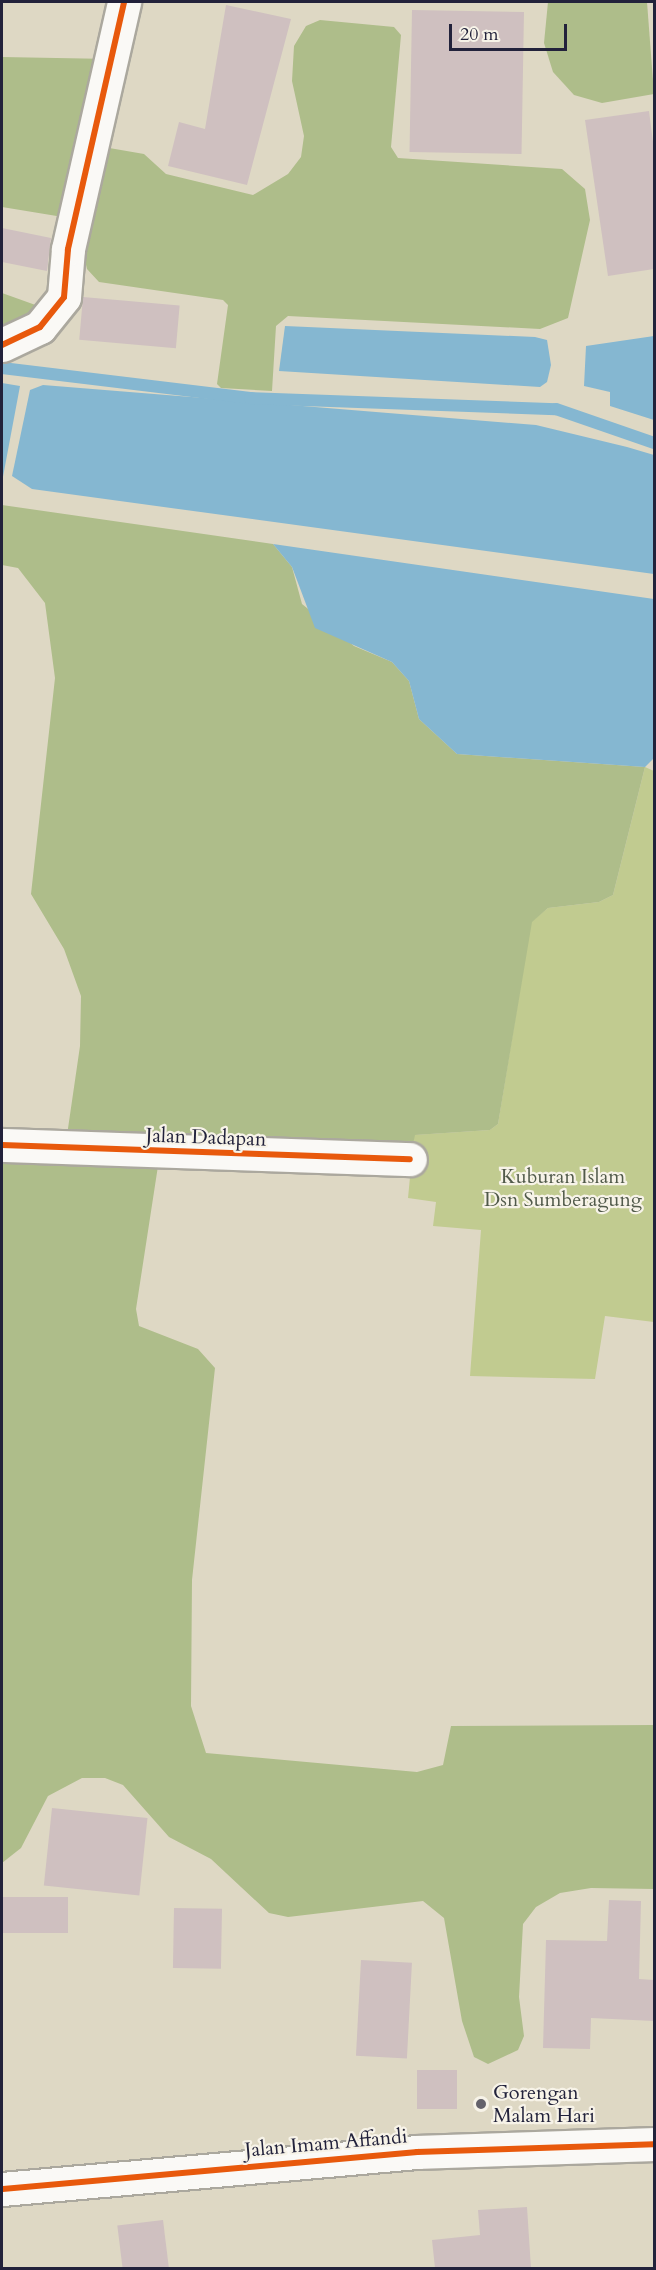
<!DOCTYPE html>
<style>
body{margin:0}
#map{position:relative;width:656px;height:2270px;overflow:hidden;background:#ded8c4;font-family:Cardo,serif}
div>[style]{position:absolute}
.green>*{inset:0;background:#c1cb90}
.forest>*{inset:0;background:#aebd8a}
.water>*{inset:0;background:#85b7d1}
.stream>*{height:12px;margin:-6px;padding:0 6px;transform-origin:6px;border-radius:6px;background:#85b7d1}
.building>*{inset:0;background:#cfc0c0;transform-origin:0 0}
.roads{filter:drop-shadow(2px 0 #aba89e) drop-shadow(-2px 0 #aba89e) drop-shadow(0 2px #aba89e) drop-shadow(0 -2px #aba89e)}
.minor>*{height:33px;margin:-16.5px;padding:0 16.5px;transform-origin:16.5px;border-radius:16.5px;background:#faf9f6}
.tertiary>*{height:33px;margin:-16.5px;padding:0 16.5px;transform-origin:16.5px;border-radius:16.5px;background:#faf9f6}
.cycleway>*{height:6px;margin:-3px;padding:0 3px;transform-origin:3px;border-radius:3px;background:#e8590c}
.dots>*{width:16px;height:16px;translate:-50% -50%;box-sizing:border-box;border:3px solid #f7f3e8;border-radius:50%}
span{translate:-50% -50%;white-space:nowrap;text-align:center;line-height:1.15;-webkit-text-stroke:4.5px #f7f3e8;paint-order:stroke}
.street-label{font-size:20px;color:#22223b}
.park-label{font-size:20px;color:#515a4a}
.poi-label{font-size:20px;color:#22223b}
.left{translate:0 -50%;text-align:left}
.frame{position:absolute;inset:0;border:3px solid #22223b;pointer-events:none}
.scale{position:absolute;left:449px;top:24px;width:118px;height:27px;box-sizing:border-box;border:3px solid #22223b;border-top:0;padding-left:8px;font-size:18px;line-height:21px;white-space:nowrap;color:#22223b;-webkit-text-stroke:4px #f7f3e8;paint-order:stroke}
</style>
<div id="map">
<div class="green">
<div style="clip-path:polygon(645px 767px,654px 771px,654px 1322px,605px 1316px,595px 1379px,470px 1376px,481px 1230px,433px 1226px,436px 1202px,408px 1198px,414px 1135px,490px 1130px,498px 1124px,531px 922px,548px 908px,599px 902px,613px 895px)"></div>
</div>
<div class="forest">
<div style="clip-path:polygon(548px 2px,647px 2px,654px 94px,602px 103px,574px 95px,553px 72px,544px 43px)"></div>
<div style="clip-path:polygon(320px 20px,394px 27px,401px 35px,391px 147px,398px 158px,562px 169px,585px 189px,590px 220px,568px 318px,540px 329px,288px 316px,276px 326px,272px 391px,221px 388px,217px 384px,228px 305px,223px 300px,99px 282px,87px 269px,75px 219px,2px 207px,2px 57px,111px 59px,92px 145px,144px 154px,166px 174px,253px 195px,288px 174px,301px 157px,304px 136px,292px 81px,294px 46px,306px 26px)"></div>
<div style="clip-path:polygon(2px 293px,55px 312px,2px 345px)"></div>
<div style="clip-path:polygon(2px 505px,273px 544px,292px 567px,302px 604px,354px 646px,392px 662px,409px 681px,419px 719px,457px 754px,645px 767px,613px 895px,599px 902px,548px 908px,532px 922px,498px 1124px,490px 1130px,415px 1135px,410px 1159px,160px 1153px,136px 1309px,139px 1326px,198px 1349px,215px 1368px,192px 1580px,191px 1706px,206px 1753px,417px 1772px,443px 1765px,451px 1726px,654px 1725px,654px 1889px,591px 1888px,560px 1893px,536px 1907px,523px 1924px,519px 1997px,524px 2036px,518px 2050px,488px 2064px,474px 2057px,462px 2021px,444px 1918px,423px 1901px,288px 1917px,269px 1913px,211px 1859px,169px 1837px,123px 1785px,105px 1778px,82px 1778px,48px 1796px,21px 1848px,2px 1863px,2px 1145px,65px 1149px,80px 1046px,81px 996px,64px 949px,31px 894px,55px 678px,45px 603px,18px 568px,2px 565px)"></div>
</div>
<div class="water">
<div style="clip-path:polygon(285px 326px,535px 337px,547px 340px,551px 365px,547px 382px,540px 387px,279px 371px)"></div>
<div style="clip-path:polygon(654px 336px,654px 420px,610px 406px,610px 392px,584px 386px,586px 346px)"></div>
<div style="clip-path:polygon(2px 383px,20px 386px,2px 482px)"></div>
<div style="clip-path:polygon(43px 385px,536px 425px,627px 447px,654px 455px,654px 574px,32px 489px,12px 476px,30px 390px)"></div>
<div style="clip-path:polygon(273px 544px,654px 599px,654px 758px,645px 767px,457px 754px,419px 719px,409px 681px,392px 662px,315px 628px,292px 567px)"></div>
</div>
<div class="stream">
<div style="left:2px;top:368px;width:250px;rotate:6.9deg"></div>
<div style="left:250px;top:398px;width:306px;rotate:2.1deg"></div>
<div style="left:556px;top:409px;width:104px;rotate:19.1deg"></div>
</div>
<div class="building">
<div style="clip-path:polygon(226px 5px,291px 19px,247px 185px,168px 166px,179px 122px,205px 129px)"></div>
<div style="left:412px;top:10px;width:112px;height:142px;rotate:1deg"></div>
<div style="clip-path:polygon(649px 111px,654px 150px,654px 269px,608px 276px,585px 120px)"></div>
<div style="clip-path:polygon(2px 228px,51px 238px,47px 271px,2px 262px)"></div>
<div style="left:83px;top:297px;width:97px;height:43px;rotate:5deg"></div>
<div style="left:52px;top:1808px;width:96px;height:78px;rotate:6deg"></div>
<div style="left:2px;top:1897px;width:66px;height:36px"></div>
<div style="clip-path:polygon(609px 1900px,641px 1901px,639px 1979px,654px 1980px,654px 2021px,591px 2018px,590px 2049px,543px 2048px,546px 1940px,607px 1941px)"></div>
<div style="left:174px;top:1908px;width:48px;height:60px;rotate:1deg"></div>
<div style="left:361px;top:1960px;width:51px;height:96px;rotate:3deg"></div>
<div style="left:457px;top:2070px;width:39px;height:40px;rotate:90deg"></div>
<div style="clip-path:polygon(527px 2207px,531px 2268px,435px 2268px,432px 2240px,480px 2235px,478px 2210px)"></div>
<div style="left:163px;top:2220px;width:48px;height:46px;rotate:83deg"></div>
</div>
<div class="roads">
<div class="minor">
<div style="left:2px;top:345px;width:42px;rotate:-25.3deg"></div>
<div style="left:40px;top:327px;width:38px;rotate:-51deg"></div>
<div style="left:64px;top:297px;width:48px;rotate:-85.2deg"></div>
<div style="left:68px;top:249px;width:253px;rotate:-77.2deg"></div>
<div style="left:2px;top:1145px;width:408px;rotate:2deg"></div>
</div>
<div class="tertiary">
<div style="left:2px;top:2189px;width:417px;rotate:-5.1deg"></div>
<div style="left:417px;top:2152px;width:237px;rotate:-1.9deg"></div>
</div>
</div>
<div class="cycleway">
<div style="left:2px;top:345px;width:42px;rotate:-25.3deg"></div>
<div style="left:40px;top:327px;width:38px;rotate:-51deg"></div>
<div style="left:64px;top:297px;width:48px;rotate:-85.2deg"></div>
<div style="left:68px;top:249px;width:253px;rotate:-77.2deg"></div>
<div style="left:2px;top:1145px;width:408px;rotate:2deg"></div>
<div style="left:2px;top:2189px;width:417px;rotate:-5.1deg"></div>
<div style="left:417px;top:2152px;width:237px;rotate:-1.9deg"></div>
</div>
<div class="dots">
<div style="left:481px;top:2104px;background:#64626b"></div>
</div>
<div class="street-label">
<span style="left:206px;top:1137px;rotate:2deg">Jalan Dadapan</span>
<span style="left:326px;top:2143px;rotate:-5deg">Jalan Imam Affandi</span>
</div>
<div class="park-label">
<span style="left:563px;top:1188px">Kuburan Islam<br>Dsn Sumberagung</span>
</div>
<div class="poi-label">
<span class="left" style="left:493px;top:2104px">Gorengan<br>Malam Hari</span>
</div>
<div class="frame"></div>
<div class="scale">20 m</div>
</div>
